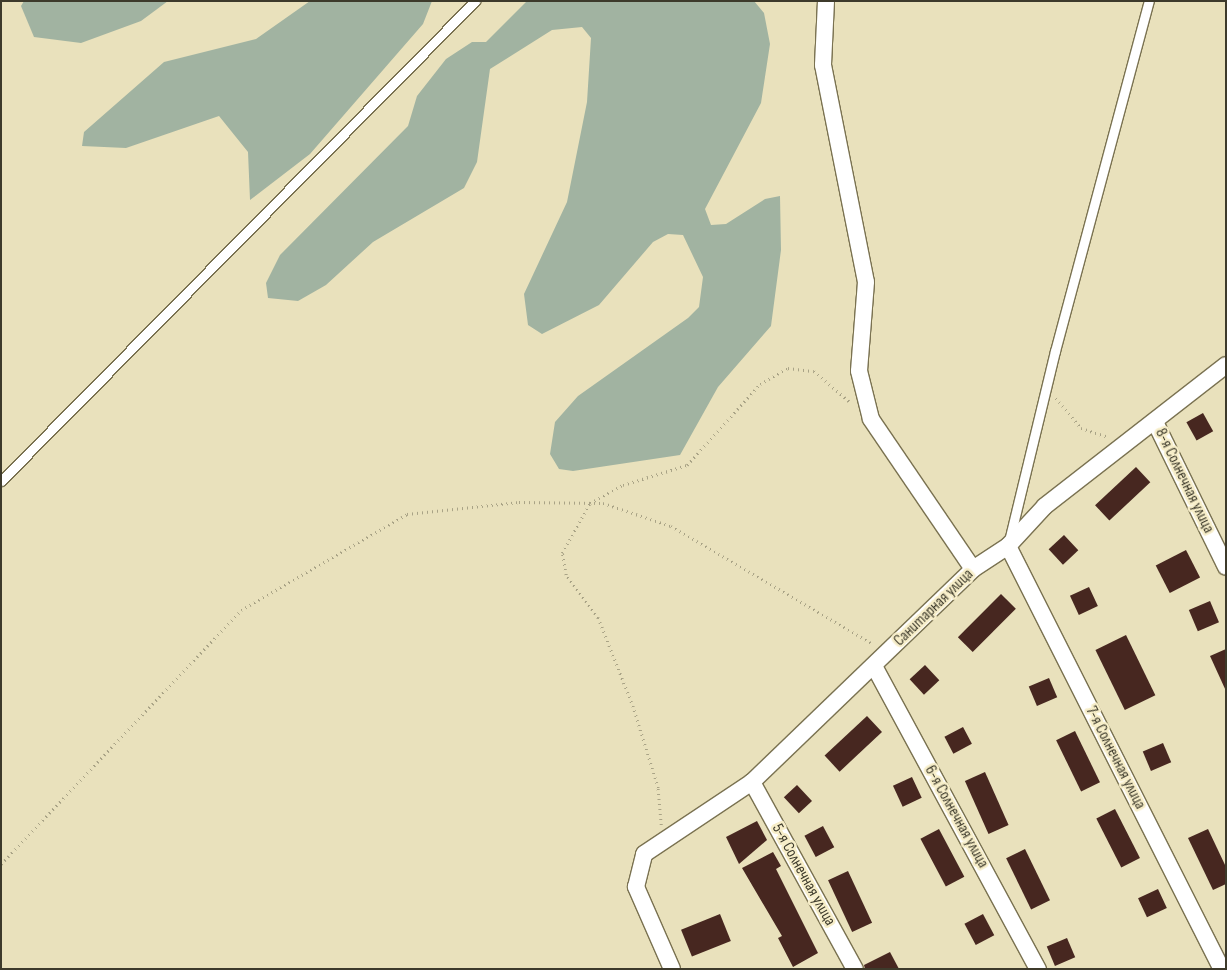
<!DOCTYPE html>
<meta charset="utf-8">
<style>
body{margin:0}
#map{position:relative;width:1227px;height:970px;overflow:hidden;background:#e9e1bc;font-family:"Sofia Sans Condensed",sans-serif}
div>[style]{position:absolute}
.green>*{inset:0;background:#a1b3a1}
.building>*{inset:0;background:#472720;transform-origin:0 0}
.path>*{height:2.5px;margin-top:-1.25px;transform-origin:0;background:repeating-linear-gradient(90deg,#a9a386 0 1px,transparent 0 5px)}
.roads{filter:drop-shadow(1px 0 #7a7251) drop-shadow(-1px 0 #7a7251) drop-shadow(0 1px #7a7251) drop-shadow(0 -1px #7a7251)}
.service>*{height:9px;margin:-4.5px;padding:0 4.5px;transform-origin:4.5px;border-radius:4.5px;background:#fff}
.minor>*{height:16px;margin:-8px;padding:0 8px;transform-origin:8px;border-radius:8px;background:#fff}
span{translate:-50% -50%;white-space:nowrap;text-align:center;line-height:1.15;-webkit-text-stroke:5px #f7eec9;paint-order:stroke}
.street-label{font-size:16px;color:#3d3a2b}
.frame{position:absolute;inset:0;border:2px solid #3d3a2b;pointer-events:none}
</style>
<div id="map">
<div class="green">
<div style="clip-path:polygon(24px 1px,168px 1px,141px 21px,81px 43px,34px 37px,21px 6px)"></div>
<div style="clip-path:polygon(310px 1px,432px 1px,423px 24px,310px 154px,250px 200px,248px 152px,219px 116px,126px 148px,82px 146px,84px 132px,164px 62px,256px 39px)"></div>
<div style="clip-path:polygon(527px 1px,754px 1px,764px 13px,770px 44px,761px 103px,705px 209px,711px 225px,726px 224px,765px 199px,780px 196px,781px 250px,771px 326px,718px 387px,680px 455px,573px 471px,559px 469px,550px 454px,555px 422px,578px 396px,688px 318px,699px 307px,703px 277px,683px 235px,668px 234px,653px 242px,599px 305px,542px 334px,528px 325px,524px 294px,567px 202px,587px 102px,591px 38px,582px 27px,552px 30px,490px 69px,477px 162px,464px 188px,373px 242px,326px 285px,298px 301px,268px 298px,266px 283px,280px 255px,408px 126px,417px 96px,446px 59px,472px 42px,486px 42px)"></div>
</div>
<div class="building">
<div style="left:1203px;top:413px;width:21px;height:19px;rotate:61deg"></div>
<div style="left:1136px;top:467px;width:21px;height:56px;rotate:47deg"></div>
<div style="left:1064px;top:535px;width:21px;height:21px;rotate:47deg"></div>
<div style="left:1186px;top:550px;width:31px;height:34px;rotate:63deg"></div>
<div style="left:1089px;top:587px;width:21px;height:21px;rotate:65deg"></div>
<div style="left:1001px;top:594px;width:21px;height:61px;rotate:45deg"></div>
<div style="left:1210px;top:601px;width:23px;height:23px;rotate:67deg"></div>
<div style="left:1126px;top:635px;width:67px;height:34px;rotate:64deg"></div>
<div style="clip-path:polygon(1226px 649px,1226px 691px,1210px 656px)"></div>
<div style="left:925px;top:665px;width:21px;height:21px;rotate:47deg"></div>
<div style="left:1049px;top:678px;width:21px;height:22px;rotate:67deg"></div>
<div style="left:867px;top:716px;width:22px;height:58px;rotate:47deg"></div>
<div style="left:963px;top:727px;width:19px;height:21px;rotate:62deg"></div>
<div style="left:1075px;top:731px;width:57px;height:21px;rotate:64deg"></div>
<div style="left:1163px;top:743px;width:21px;height:22px;rotate:67deg"></div>
<div style="left:985px;top:772px;width:58px;height:22px;rotate:66deg"></div>
<div style="left:912px;top:777px;width:23px;height:21px;rotate:65deg"></div>
<div style="left:797px;top:785px;width:22px;height:18px;rotate:47deg"></div>
<div style="left:1115px;top:809px;width:55px;height:21px;rotate:63deg"></div>
<div style="clip-path:polygon(757px 821px,767px 840px,739px 864px,726px 837px)"></div>
<div style="left:823px;top:826px;width:24px;height:21px;rotate:62deg"></div>
<div style="left:939px;top:829px;width:54px;height:21px;rotate:62deg"></div>
<div style="clip-path:polygon(1208px 829px,1226px 867px,1226px 884px,1213px 890px,1188px 838px)"></div>
<div style="left:1025px;top:849px;width:57px;height:21px;rotate:64deg"></div>
<div style="clip-path:polygon(773px 852px,781px 866px,776px 869px,818px 953px,793px 967px,778px 938px,782px 936px,742px 868px)"></div>
<div style="left:848px;top:871px;width:57px;height:22px;rotate:65deg"></div>
<div style="left:1158px;top:889px;width:21px;height:22px;rotate:65deg"></div>
<div style="left:720px;top:914px;width:29px;height:42px;rotate:68deg"></div>
<div style="left:983px;top:914px;width:24px;height:21px;rotate:62deg"></div>
<div style="left:1067px;top:938px;width:21px;height:22px;rotate:67deg"></div>
<div style="clip-path:polygon(890px 952px,899px 969px,865px 969px,864px 965px)"></div>
</div>
<div class="path">
<div style="left:1056px;top:398px;width:39px;rotate:50deg"></div>
<div style="left:1081px;top:428px;width:29px;rotate:18deg"></div>
<div style="left:661px;top:825px;width:37px;rotate:-95deg"></div>
<div style="left:658px;top:788px;width:85px;rotate:-107.2deg"></div>
<div style="left:633px;top:707px;width:96px;rotate:-111.5deg"></div>
<div style="left:598px;top:618px;width:54px;rotate:-126.7deg"></div>
<div style="left:566px;top:575px;width:22px;rotate:-100deg"></div>
<div style="left:562px;top:553px;width:57px;rotate:-60.8deg"></div>
<div style="left:590px;top:503px;width:38px;rotate:-29deg"></div>
<div style="left:623px;top:485px;width:67px;rotate:-17.4deg"></div>
<div style="left:687px;top:465px;width:109px;rotate:-48deg"></div>
<div style="left:760px;top:384px;width:32px;rotate:-30deg"></div>
<div style="left:788px;top:368px;width:26px;rotate:7deg"></div>
<div style="left:814px;top:371px;width:48px;rotate:40.7deg"></div>
<div style="left:1px;top:864px;width:349px;rotate:-46.6deg"></div>
<div style="left:241px;top:610px;width:192px;rotate:-30deg"></div>
<div style="left:407px;top:514px;width:113px;rotate:-6.1deg"></div>
<div style="left:519px;top:502px;width:84px;rotate:0.7deg"></div>
<div style="left:603px;top:503px;width:72px;rotate:18.7deg"></div>
<div style="left:671px;top:526px;width:234px;rotate:30.3deg"></div>
</div>
<div class="roads">
<div class="service">
<div style="left:1px;top:481px;width:675px;rotate:-45.36deg"></div>
<div style="left:1009px;top:541px;width:195px;rotate:-76.4deg"></div>
<div style="left:1055px;top:351px;width:362px;rotate:-75deg"></div>
</div>
<div class="minor">
<div style="left:826px;top:1px;width:64px;rotate:92.7deg"></div>
<div style="left:823px;top:65px;width:221px;rotate:78.8deg"></div>
<div style="left:866px;top:282px;width:89px;rotate:94.5deg"></div>
<div style="left:859px;top:371px;width:49px;rotate:76deg"></div>
<div style="left:871px;top:419px;width:181px;rotate:55.8deg"></div>
<div style="left:1155px;top:422px;width:161px;rotate:63.9deg"></div>
<div style="left:1008px;top:546px;width:474px;rotate:63.2deg"></div>
<div style="left:874px;top:666px;width:345px;rotate:61.6deg"></div>
<div style="left:752px;top:782px;width:213px;rotate:61.2deg"></div>
<div style="left:672px;top:969px;width:90px;rotate:-113.7deg"></div>
<div style="left:636px;top:887px;width:34px;rotate:-76deg"></div>
<div style="left:644px;top:854px;width:130px;rotate:-33.7deg"></div>
<div style="left:752px;top:782px;width:307px;rotate:-43.9deg"></div>
<div style="left:973px;top:569px;width:42px;rotate:-33.3deg"></div>
<div style="left:1008px;top:546px;width:54px;rotate:-47.2deg"></div>
<div style="left:1045px;top:506px;width:229px;rotate:-37.9deg"></div>
</div>
</div>
<div class="street-label">
<span style="left:1184px;top:481px;rotate:64deg">8-я Солнечная улица</span>
<span style="left:934px;top:608px;rotate:-44deg">Санитарная улица</span>
<span style="left:1115px;top:758px;rotate:63deg">7-я Солнечная улица</span>
<span style="left:956px;top:817px;rotate:61deg">6-я Солнечная улица</span>
<span style="left:803px;top:875px;rotate:61deg">5-я Солнечная улица</span>
</div>
<div class="frame"></div>
</div>
